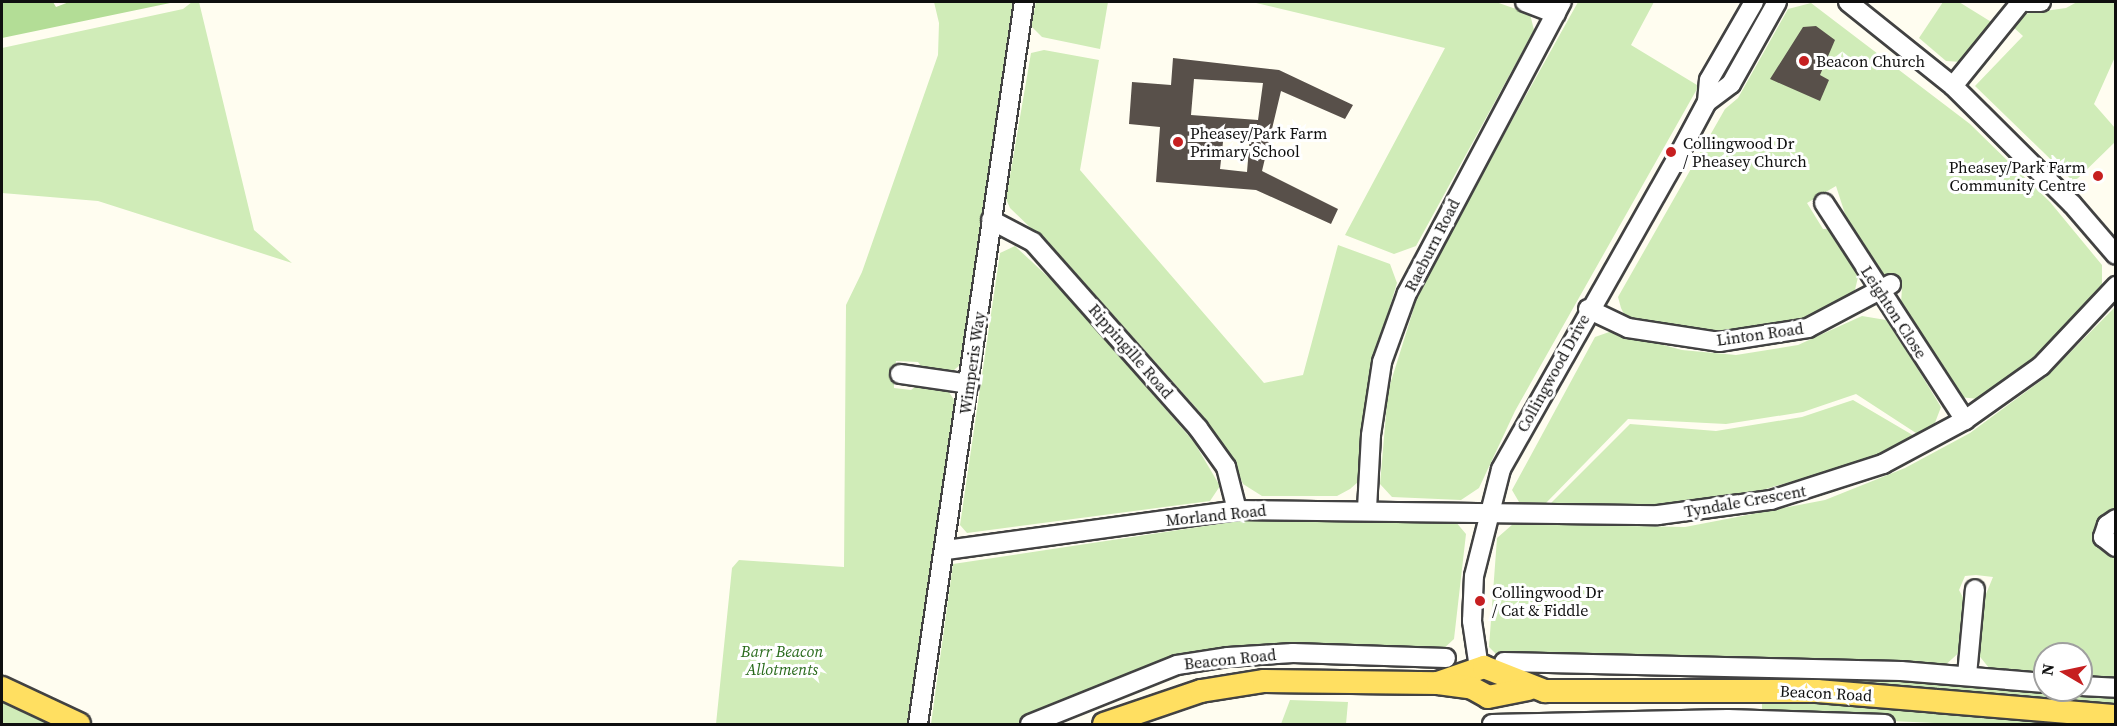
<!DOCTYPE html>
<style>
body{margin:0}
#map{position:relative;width:2117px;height:726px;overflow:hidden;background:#fffdf0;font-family:"Source Serif 4",serif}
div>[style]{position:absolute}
.green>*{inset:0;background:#d0ecb8;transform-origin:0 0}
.forest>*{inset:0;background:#b3dd96}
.building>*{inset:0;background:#58504a}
.roads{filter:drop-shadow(2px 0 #424242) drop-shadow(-2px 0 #424242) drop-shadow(0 2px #424242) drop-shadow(0 -2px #424242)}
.minor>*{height:18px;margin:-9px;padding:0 9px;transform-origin:9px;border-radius:9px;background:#fff}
.major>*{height:22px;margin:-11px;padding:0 11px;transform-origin:11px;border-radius:11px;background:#ffdf61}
.dots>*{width:16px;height:16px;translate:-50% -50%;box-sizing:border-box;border:3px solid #fff;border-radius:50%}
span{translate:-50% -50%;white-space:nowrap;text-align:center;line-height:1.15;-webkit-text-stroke:6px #fff;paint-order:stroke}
.poi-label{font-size:16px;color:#0f0f0f}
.left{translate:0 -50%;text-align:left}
.right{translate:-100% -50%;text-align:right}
.street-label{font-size:16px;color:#0f0f0f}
.park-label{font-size:16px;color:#286a1b;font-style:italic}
.frame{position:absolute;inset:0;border:3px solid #0f0f0f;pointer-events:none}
.north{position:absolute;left:2033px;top:642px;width:60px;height:60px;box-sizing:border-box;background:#fff;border:2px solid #9f9f9f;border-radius:50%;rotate:279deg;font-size:16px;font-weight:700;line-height:24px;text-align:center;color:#0f0f0f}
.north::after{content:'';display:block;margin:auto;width:21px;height:27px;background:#c61f20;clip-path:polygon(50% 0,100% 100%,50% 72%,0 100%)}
</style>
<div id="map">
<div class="green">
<div style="clip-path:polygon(192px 2px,199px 2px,254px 230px,292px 263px,98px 201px,2px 193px,2px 48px,183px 9px)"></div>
<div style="clip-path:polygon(934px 2px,1014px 2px,961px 364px,947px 376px,925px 371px,918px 362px,896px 361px,894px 374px,894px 388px,911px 390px,920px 383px,945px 386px,956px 403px,908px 724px,716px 724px,732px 568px,739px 560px,844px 567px,846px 305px,862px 272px,938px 55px,939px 23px)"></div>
<div style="clip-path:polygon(1036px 2px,1108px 2px,1100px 49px,1042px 37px,1031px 26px)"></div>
<div style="clip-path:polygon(1252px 2px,1496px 2px,1530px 14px,1534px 30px,1416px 246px,1394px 254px,1345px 235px,1445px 48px)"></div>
<div style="clip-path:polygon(1578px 2px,1654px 2px,1631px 45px,1697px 85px,1697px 89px,1515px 411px,1479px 488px,1461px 500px,1392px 497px,1380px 484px,1388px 391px,1422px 282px)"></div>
<div style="clip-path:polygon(1943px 2px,1959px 2px,1993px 23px,1962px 62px,1946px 61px,1919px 38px)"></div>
<div style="clip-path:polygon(2077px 2px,2115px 2px,2115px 57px,2094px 104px,2115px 128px,2115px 142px,2074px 182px,1975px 86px,2023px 36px,2012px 26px,2024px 14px,2066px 8px)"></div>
<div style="clip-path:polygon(1811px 3px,1970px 124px,2050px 202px,2102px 265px,2102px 291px,2029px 361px,1978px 399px,1960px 397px,1901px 303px,1902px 288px,1896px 279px,1878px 272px,1846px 217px,1836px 186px,1807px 203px,1823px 229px,1832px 229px,1859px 273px,1854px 294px,1806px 318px,1735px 331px,1695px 330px,1626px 318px,1621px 308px,1618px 297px,1725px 109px,1738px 98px,1788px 9px)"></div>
<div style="clip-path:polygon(1044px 50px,1099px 60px,1080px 170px,1264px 383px,1303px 375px,1338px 245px,1390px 264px,1397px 283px,1369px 375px,1358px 482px,1350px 489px,1337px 496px,1262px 496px,1243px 484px,1230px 454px,1199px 411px,1066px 262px,1010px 208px,1006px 199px,1031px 53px)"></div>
<div style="clip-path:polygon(1015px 246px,1061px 289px,1194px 442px,1220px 486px,1210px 501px,967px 533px,960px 525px,1000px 253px)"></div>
<div style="clip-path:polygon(2115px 307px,2115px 517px,2108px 521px,2115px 551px,2115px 683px,2081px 681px,2081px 654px,2045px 654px,2045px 677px,1993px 673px,1973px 648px,1979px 611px,1993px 577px,1976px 575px,1965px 576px,1959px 590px,1968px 607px,1963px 649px,1942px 668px,1523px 658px,1497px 655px,1489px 647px,1497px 538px,1513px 524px,1685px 527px,1825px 500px,1905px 468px,1970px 433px,2046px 377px)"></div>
<div style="clip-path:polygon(1862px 316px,1886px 320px,1908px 353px,1941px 407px,1933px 428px,1919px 435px,1856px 394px,1803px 412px,1726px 424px,1628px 419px,1546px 503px,1519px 502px,1512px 490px,1595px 337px,1612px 331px,1682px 350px,1736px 355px,1798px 345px)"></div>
<div style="clip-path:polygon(1853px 400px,1916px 437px,1868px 459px,1742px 496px,1665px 505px,1551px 503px,1630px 424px,1716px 431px,1802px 417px)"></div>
<div style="clip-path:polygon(1252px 519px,1455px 521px,1466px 534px,1454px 639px,1441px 651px,1151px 666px,1023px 724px,931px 724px,953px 564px)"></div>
<div style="left:1804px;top:673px;width:312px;height:15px;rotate:4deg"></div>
<div style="clip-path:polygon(2px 699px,51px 724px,2px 724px)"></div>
<div style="clip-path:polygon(1290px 700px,1348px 702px,1346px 724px,1281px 724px)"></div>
<div style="clip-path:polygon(1762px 702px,1863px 705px,2115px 724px,1956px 724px,1762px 715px)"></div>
</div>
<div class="forest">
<div style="clip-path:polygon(2px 2px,53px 2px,56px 7px,69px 2px,175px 2px,2px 38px)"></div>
</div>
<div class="building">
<div style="clip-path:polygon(1816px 26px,1835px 40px,1820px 75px,1829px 80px,1820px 101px,1770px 79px,1803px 27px)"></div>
<div style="clip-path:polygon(evenodd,1173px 58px,1279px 70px,1353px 105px,1345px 119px,1281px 91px,1262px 171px,1338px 209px,1331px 224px,1256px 190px,1156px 182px,1160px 127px,1129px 124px,1132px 82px,1171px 85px,1173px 58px,1194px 79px,1263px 83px,1258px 120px,1191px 115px,1194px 79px,1173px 58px,1224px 133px,1250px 135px,1247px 172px,1220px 169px,1224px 133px)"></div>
</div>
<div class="roads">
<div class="minor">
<div style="left:1525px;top:2px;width:33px;rotate:21deg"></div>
<div style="left:1848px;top:2px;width:134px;rotate:38.7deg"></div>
<div style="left:1953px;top:86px;width:168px;rotate:44.8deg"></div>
<div style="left:2072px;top:204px;width:67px;rotate:49.2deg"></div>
<div style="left:2027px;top:2px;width:14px"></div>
<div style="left:1953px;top:86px;width:108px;rotate:-51deg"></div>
<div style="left:1707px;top:102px;width:30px;rotate:-37deg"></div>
<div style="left:1731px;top:84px;width:94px;rotate:-60.7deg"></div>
<div style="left:1824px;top:203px;width:259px;rotate:57deg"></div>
<div style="left:991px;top:220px;width:47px;rotate:27.6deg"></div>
<div style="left:1033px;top:242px;width:249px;rotate:48.4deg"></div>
<div style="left:1198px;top:428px;width:48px;rotate:54.3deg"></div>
<div style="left:1226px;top:467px;width:44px;rotate:75.7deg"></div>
<div style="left:1588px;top:309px;width:44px;rotate:25.4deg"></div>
<div style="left:1628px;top:328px;width:92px;rotate:8.7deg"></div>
<div style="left:1719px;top:342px;width:90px;rotate:-8.9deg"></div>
<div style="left:1808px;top:328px;width:94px;rotate:-27.9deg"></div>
<div style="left:900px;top:374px;width:70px;rotate:8.2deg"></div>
<div style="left:1367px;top:509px;width:74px;rotate:-86.9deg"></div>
<div style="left:1371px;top:435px;width:74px;rotate:-81.4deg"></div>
<div style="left:1382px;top:362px;width:73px;rotate:-70.1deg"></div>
<div style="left:1407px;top:293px;width:330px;rotate:-62deg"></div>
<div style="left:2116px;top:519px;width:11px;rotate:146deg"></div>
<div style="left:2107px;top:525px;width:13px;rotate:108deg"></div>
<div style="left:2103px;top:537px;width:16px;rotate:38deg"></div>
<div style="left:946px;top:550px;width:294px;rotate:-7.8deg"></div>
<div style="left:1237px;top:510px;width:421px;rotate:0.7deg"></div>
<div style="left:1658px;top:515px;width:114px;rotate:-7.6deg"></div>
<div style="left:1771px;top:500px;width:118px;rotate:-17.8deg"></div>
<div style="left:1883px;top:464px;width:93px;rotate:-28.2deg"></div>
<div style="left:1965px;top:420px;width:93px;rotate:-35.4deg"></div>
<div style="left:2041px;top:366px;width:110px;rotate:-46.8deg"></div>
<div style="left:1504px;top:662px;width:397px;rotate:1.3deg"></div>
<div style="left:1901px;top:671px;width:144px;rotate:4.8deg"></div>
<div style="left:1479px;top:668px;width:48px;rotate:-98.5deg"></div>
<div style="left:1472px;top:621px;width:45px;rotate:-87.5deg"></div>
<div style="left:1474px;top:576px;width:110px;rotate:-75.8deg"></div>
<div style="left:1501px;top:469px;width:355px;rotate:-60.5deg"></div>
<div style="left:1676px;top:160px;width:66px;rotate:-61.9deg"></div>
<div style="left:1707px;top:102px;width:22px;rotate:-85deg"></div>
<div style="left:1709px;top:80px;width:90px;rotate:-60deg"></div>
<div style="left:1967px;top:675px;width:86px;rotate:-84.7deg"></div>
<div style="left:2081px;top:686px;width:35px;rotate:3deg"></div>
<div style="left:918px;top:724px;width:730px;rotate:-81.65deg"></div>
<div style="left:1030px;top:724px;width:158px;rotate:-21.9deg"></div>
<div style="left:1177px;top:665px;width:52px;rotate:-8.9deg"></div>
<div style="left:1228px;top:657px;width:65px;rotate:-3.5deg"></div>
<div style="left:1293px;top:653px;width:153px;rotate:1.9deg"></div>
<div style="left:1492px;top:724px;width:236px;rotate:-1.2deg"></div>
<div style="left:1728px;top:719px;width:157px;rotate:1.8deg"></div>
</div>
<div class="major">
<div style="left:1438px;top:683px;width:49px;rotate:-19.2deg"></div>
<div style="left:1484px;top:667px;width:66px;rotate:21.5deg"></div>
<div style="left:1545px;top:691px;width:272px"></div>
<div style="left:1817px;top:691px;width:300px;rotate:4.8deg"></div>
<div style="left:2px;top:688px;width:85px;rotate:25.1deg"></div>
<div style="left:1104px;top:724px;width:102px;rotate:-18.8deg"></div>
<div style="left:1201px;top:691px;width:64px;rotate:-9deg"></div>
<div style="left:1264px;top:681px;width:174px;rotate:0.7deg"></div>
<div style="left:1438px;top:683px;width:34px;rotate:8deg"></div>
<div style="left:1472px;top:688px;width:18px;rotate:29deg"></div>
<div style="left:1488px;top:697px;width:41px;rotate:-11.3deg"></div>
</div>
</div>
<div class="dots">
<div style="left:1804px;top:61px;background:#c61f20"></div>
<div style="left:1178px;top:142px;background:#c61f20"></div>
<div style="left:1671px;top:152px;background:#c61f20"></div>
<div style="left:2098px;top:176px;background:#c61f20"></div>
<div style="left:1480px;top:601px;background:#c61f20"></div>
</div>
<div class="poi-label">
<span class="left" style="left:1816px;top:61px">Beacon Church</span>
<span class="left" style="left:1190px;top:142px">Pheasey/Park Farm<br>Primary School</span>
<span class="left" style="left:1683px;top:152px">Collingwood Dr<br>/ Pheasey Church</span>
<span class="right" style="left:2086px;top:176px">Pheasey/Park Farm<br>Community Centre</span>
<span class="left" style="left:1492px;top:601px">Collingwood Dr<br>/ Cat &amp; Fiddle</span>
</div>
<div class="street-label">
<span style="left:1432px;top:245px;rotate:-63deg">Raeburn Road</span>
<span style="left:1894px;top:312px;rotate:57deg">Leighton Close</span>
<span style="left:1760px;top:334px;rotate:-8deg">Linton Road</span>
<span style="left:1131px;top:351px;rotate:49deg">Rippingille Road</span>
<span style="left:972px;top:363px;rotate:-82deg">Wimperis Way</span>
<span style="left:1553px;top:373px;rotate:-61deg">Collingwood Drive</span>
<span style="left:1745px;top:501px;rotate:-10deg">Tyndale Crescent</span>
<span style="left:1216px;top:515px;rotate:-6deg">Morland Road</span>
<span style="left:1230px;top:659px;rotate:-6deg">Beacon Road</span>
<span style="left:1826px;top:693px;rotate:3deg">Beacon Road</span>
</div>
<div class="park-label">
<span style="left:782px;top:660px">Barr Beacon<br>Allotments</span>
</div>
<div class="frame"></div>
<div class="north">N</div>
</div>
